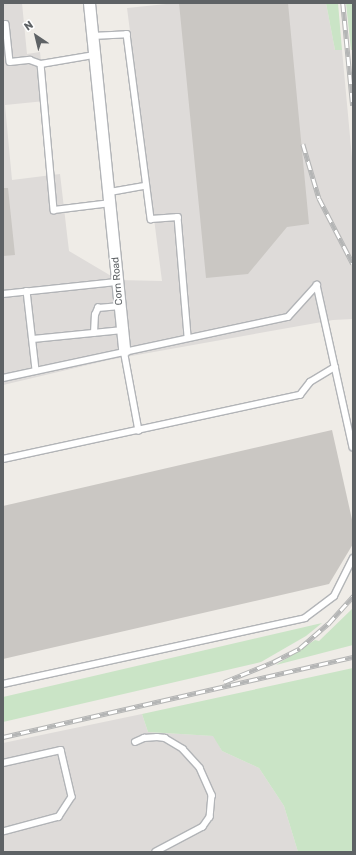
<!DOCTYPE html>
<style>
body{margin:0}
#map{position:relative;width:356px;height:855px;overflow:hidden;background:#efece7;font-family:Rubik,sans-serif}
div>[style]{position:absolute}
.industrial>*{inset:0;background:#dedbd9}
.green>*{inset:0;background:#cae4c6}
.building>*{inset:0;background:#cac7c3}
.roads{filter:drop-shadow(1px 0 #b2b4b7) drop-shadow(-1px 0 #b2b4b7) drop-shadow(0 1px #b2b4b7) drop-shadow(0 -1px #b2b4b7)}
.lane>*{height:5.5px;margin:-2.75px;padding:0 2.75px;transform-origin:2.75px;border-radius:2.75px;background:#fff}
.street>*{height:11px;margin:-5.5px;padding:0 5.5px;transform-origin:5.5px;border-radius:5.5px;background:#fff}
.rail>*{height:4.5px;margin-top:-2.25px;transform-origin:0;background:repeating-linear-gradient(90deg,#fff 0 9px,#b4b5b5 0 18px);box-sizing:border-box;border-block:1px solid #b4b5b5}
span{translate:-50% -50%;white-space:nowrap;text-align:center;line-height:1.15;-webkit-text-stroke:3.5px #fff;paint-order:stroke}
.street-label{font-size:10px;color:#5e6265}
.frame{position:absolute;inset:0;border:4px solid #5e6265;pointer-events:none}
.north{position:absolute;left:16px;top:16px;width:40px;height:40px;-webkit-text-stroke:3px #fff;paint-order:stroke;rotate:325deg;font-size:11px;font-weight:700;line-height:16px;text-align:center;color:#5e6265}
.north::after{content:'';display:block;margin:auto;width:14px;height:18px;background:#5e6265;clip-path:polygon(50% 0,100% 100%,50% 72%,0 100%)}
</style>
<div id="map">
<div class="industrial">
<div style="clip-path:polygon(3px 3px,22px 3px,27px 54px,40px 52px,45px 101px,5px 105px,12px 180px,60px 174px,69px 251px,118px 280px,162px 281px,127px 8px,176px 3px,326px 3px,335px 50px,342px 50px,353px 169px,353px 319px,333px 320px,109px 360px,3px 385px)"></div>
<div style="clip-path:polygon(142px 714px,148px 732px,214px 736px,222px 751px,259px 768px,284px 806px,298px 852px,3px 852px,3px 743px)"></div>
</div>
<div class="green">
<div style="clip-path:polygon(326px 3px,338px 3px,342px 50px,335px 50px)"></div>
<div style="clip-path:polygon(346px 3px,353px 3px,353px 50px,351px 50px)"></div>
<div style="clip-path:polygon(353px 608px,353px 645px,276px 665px,315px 640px,319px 641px)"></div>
<div style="clip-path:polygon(322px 623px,306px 636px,261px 662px,3px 722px,3px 697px)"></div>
<div style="clip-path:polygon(353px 668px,353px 852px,298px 852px,284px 806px,259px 768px,222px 751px,213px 736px,148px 732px,142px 714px)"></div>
</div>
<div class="building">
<div style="clip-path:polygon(179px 3px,288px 3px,309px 224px,287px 227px,248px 274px,206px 278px)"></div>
<div style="clip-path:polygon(3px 188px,8px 188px,15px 255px,3px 256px)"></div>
<div style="clip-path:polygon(332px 430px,353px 524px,353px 544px,329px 584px,3px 659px,3px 506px)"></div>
</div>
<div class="roads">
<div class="lane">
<div style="left:6px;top:24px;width:38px;rotate:84deg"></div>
<div style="left:10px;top:62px;width:20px;rotate:-6deg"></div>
<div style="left:30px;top:60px;width:12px;rotate:20deg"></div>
<div style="left:41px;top:64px;width:54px;rotate:-9.6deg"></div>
<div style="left:92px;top:36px;width:35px;rotate:-3deg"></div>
<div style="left:127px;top:34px;width:187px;rotate:82.6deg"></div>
<div style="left:151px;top:219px;width:27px;rotate:-4deg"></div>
<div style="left:178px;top:217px;width:120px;rotate:85.2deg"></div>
<div style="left:41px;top:64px;width:147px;rotate:84.9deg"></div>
<div style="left:54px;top:210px;width:57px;rotate:-7deg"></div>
<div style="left:110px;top:192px;width:36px;rotate:-10deg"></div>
<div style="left:317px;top:285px;width:166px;rotate:77.5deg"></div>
<div style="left:27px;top:291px;width:80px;rotate:83.5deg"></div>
<div style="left:3px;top:294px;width:116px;rotate:-6deg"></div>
<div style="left:94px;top:333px;width:18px;rotate:-87deg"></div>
<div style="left:95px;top:315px;width:8px;rotate:-67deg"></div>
<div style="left:98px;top:308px;width:22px;rotate:-5deg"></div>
<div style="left:33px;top:339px;width:90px;rotate:-5.7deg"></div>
<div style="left:124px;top:350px;width:82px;rotate:79.5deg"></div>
<div style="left:3px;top:378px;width:291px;rotate:-12.1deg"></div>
<div style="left:288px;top:317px;width:43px;rotate:-47.8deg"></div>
<div style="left:3px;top:459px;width:304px;rotate:-12.2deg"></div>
<div style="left:300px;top:395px;width:16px;rotate:-52deg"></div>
<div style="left:310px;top:382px;width:29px;rotate:-31deg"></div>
<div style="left:3px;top:684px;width:309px;rotate:-12.3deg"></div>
<div style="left:305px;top:618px;width:36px;rotate:-37deg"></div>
<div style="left:334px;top:596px;width:42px;rotate:-63.4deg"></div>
<div style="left:135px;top:742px;width:10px;rotate:-24deg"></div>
<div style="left:144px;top:738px;width:13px;rotate:-4deg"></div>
<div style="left:157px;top:737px;width:8px;rotate:7deg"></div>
<div style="left:165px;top:738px;width:21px;rotate:31deg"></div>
<div style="left:183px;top:749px;width:25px;rotate:48deg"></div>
<div style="left:200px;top:768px;width:30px;rotate:66deg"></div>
<div style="left:212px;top:795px;width:22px;rotate:95deg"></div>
<div style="left:210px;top:817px;width:12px;rotate:125deg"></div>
<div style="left:203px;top:827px;width:53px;rotate:152deg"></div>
<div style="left:3px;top:763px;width:59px;rotate:-12.6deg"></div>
<div style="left:61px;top:750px;width:48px;rotate:76.8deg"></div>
<div style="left:72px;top:797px;width:24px;rotate:123deg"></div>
<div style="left:59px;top:817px;width:58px;rotate:165deg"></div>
</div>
<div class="street">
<div style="left:89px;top:3px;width:349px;rotate:84.2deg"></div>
</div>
</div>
<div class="rail">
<div style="left:343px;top:3px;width:103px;rotate:84.5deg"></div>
<div style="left:303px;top:144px;width:56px;rotate:73.5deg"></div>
<div style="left:319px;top:198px;width:74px;rotate:62.7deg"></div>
<div style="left:224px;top:682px;width:53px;rotate:-22.2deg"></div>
<div style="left:273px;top:662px;width:30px;rotate:-27deg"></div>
<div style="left:300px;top:648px;width:37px;rotate:-41deg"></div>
<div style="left:328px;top:624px;width:38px;rotate:-48deg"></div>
<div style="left:3px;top:737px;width:359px;rotate:-12.9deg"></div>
</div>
<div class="street-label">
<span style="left:118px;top:281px;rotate:-95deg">Corn Road</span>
</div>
<div class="frame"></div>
<div class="north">N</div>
</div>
